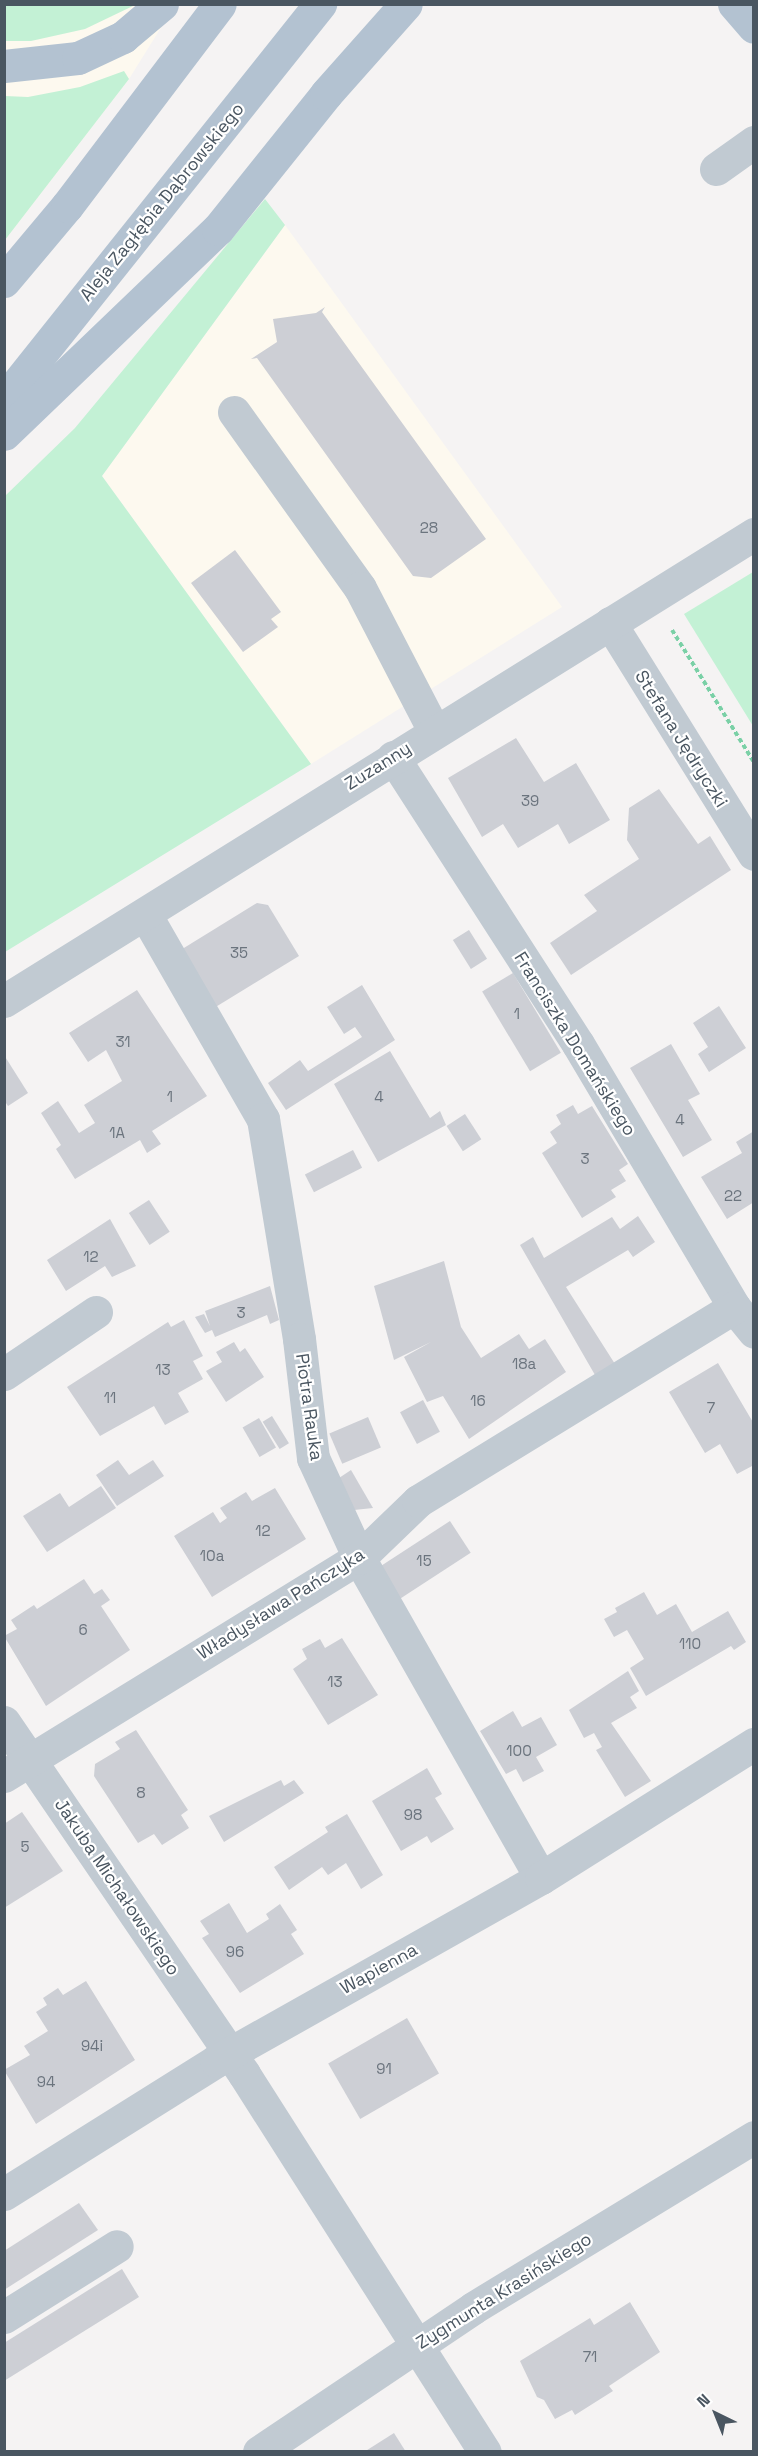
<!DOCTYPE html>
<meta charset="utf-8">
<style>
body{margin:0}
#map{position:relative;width:758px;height:2456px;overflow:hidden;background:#f5f3f3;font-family:"Space Grotesk",sans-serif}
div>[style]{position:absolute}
.commercial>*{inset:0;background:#fdf9ef}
.green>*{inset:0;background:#c3f1d5}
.building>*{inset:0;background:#cdcfd5;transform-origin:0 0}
.path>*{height:4px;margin-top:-2px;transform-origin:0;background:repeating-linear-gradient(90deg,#7ad0a6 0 4.5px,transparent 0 7.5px)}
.minor>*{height:33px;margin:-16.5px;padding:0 16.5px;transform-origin:16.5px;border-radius:16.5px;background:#c1cad2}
.major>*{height:33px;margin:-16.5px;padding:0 16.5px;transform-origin:16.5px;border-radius:16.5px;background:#b3c2d1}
span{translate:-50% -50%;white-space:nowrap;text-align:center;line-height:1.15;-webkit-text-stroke:4.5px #fff;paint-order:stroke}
.number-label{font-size:15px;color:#6b747e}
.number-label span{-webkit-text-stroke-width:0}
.street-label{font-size:18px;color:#4a5661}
.frame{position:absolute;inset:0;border:6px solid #4a5661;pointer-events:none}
.north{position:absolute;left:686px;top:2384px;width:60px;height:60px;-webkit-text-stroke:4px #fff;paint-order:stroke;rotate:317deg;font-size:16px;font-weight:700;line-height:24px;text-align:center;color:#4a5661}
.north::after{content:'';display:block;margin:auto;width:21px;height:27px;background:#4a5661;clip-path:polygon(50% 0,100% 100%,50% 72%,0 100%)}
</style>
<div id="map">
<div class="commercial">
<div style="clip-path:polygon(5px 5px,175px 5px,129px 79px,5px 240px)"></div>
<div style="clip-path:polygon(285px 225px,562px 607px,311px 764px,102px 476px)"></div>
</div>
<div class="green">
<div style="clip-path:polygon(5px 4px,135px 4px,135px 5px,85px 29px,31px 41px,5px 41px)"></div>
<div style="clip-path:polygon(124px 71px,129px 79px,5px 240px,5px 96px,28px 97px,80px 87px)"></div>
<div style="clip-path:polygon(265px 199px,285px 225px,102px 476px,311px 764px,5px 952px,5px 496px,75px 428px)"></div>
<div style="clip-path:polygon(753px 572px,753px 726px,684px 614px)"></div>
</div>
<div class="building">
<div style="clip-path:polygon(325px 307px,322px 312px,486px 539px,431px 578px,413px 576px,257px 358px,251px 359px,277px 342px,273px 319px,316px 313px)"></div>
<div style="clip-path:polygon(235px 550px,281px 612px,271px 619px,278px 627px,243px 652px,191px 583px)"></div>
<div style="clip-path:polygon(516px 738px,544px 782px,576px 763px,610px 820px,569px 844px,558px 824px,518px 848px,503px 824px,482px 837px,448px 778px)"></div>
<div style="clip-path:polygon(659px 789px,698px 844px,710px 836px,731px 870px,571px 975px,550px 943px,597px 911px,584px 895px,639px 859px,627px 840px,629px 808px)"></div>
<div style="clip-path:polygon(257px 903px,268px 905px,299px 956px,214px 1008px,179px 951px)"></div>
<div style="left:469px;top:930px;width:34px;height:19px;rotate:58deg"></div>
<div style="left:513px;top:973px;width:93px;height:36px;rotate:59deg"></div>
<div style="clip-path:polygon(362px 985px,395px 1040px,286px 1110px,268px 1083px,300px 1060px,308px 1071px,362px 1037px,355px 1027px,344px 1034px,327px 1007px)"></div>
<div style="clip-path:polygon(137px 990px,207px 1096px,152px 1131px,161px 1144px,147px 1153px,140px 1140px,75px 1179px,56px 1149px,61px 1145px,41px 1113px,58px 1101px,79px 1133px,95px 1123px,84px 1105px,122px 1081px,106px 1050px,88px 1062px,69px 1033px)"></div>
<div style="clip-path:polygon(719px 1006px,746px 1048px,709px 1072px,698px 1054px,708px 1047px,693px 1023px)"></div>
<div style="clip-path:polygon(671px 1044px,700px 1094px,688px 1100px,712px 1140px,683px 1157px,630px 1068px)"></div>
<div style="clip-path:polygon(390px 1051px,430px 1118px,440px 1111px,446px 1125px,378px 1162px,334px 1084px)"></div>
<div style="clip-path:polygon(4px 1055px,28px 1093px,8px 1106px,4px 1100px)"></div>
<div style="clip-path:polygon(573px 1105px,578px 1114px,592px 1106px,628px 1164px,619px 1170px,626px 1181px,611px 1190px,616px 1197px,582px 1218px,542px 1153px,557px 1143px,550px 1132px,561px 1124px,556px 1115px)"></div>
<div style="left:465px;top:1114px;width:30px;height:22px;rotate:57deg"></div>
<div style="clip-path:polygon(754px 1131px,754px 1202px,727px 1219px,701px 1177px,742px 1153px,736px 1142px)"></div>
<div style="left:353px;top:1150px;width:20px;height:54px;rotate:63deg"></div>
<div style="left:149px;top:1200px;width:38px;height:24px;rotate:57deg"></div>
<div style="clip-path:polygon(638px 1216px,655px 1242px,633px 1257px,628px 1250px,566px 1287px,615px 1364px,595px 1375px,520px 1245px,533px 1237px,544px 1258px,612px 1217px,620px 1229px)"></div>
<div style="clip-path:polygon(110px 1219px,136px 1266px,112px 1277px,105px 1266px,66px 1291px,47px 1260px)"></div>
<div style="clip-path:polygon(444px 1261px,461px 1327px,481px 1358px,519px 1334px,529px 1349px,545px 1339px,566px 1372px,469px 1439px,443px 1396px,427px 1402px,404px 1357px,431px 1342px,394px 1360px,374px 1286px)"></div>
<div style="clip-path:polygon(270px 1286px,279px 1320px,270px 1324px,267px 1315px,215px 1337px,212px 1330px,205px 1333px,195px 1317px,204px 1314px,210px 1326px,205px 1311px)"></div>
<div style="clip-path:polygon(184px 1320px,203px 1356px,193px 1361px,203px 1379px,178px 1393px,189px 1412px,165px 1425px,154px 1406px,100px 1436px,67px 1387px,168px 1322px,171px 1327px)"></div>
<div style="clip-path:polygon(234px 1342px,240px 1352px,245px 1348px,264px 1377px,226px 1402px,206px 1371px,222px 1362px,216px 1352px)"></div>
<div style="clip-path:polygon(718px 1363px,754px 1424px,754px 1465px,737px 1474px,720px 1444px,705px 1453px,669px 1392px)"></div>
<div style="left:423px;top:1400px;width:36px;height:26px;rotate:62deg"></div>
<div style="left:272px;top:1416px;width:32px;height:11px;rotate:58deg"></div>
<div style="left:368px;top:1417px;width:33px;height:42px;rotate:67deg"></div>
<div style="left:259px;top:1418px;width:34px;height:19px;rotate:60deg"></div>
<div style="clip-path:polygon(118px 1460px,129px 1475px,153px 1460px,164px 1476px,117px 1506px,96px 1475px)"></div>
<div style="clip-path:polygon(351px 1470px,373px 1508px,354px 1510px,336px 1480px)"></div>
<div style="clip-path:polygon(101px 1486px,116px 1508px,47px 1552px,23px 1516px,60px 1493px,69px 1507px)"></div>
<div style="clip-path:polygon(275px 1488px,306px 1539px,212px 1597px,174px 1536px,213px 1512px,220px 1523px,227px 1518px,220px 1508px,246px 1492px,252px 1501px)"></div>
<div style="left:450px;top:1521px;width:38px;height:87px;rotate:57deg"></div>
<div style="clip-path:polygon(84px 1579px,94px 1594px,102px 1589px,110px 1600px,101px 1606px,130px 1650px,46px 1706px,4px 1636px,17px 1629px,11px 1620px,34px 1605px,37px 1609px)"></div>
<div style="clip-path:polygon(644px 1592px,657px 1615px,676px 1604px,692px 1632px,728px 1611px,746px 1642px,734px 1650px,731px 1646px,646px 1696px,630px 1668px,644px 1659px,627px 1630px,614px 1637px,604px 1619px,617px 1612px,615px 1608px)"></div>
<div style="clip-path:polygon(342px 1638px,378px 1695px,328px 1725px,293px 1669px,307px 1659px,302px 1649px,320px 1639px,325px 1648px)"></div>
<div style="clip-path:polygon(628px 1671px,639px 1691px,630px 1697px,637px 1708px,611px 1723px,651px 1781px,625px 1797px,596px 1750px,602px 1747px,594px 1733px,584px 1738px,569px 1710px)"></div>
<div style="clip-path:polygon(513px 1711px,522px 1727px,541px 1717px,557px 1745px,536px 1757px,544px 1771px,523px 1782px,516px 1769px,506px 1774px,480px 1731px)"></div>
<div style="clip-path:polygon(136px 1730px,188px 1810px,181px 1815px,189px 1828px,162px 1845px,154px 1834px,138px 1843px,94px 1776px,95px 1764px,120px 1749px,115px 1742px)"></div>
<div style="clip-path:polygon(427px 1768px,442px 1794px,435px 1798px,454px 1829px,431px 1843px,427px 1836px,401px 1851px,372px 1801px)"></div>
<div style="clip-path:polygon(281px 1780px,284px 1786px,294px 1780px,304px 1793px,224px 1842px,209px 1816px)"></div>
<div style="clip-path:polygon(22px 1812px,63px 1871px,4px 1908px,4px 1824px)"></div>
<div style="clip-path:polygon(347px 1814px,383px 1875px,361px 1889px,346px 1863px,328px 1875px,322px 1867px,289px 1890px,274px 1867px,328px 1832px,325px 1827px)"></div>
<div style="clip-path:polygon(229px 1903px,247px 1933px,269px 1919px,266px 1914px,280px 1904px,297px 1930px,291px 1934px,304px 1954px,240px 1993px,202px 1938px,209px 1934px,200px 1921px)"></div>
<div style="clip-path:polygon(86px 1981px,135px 2060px,36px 2124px,4px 2070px,30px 2055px,24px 2046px,48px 2031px,36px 2012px,47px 2005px,43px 1998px,58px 1988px,63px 1995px)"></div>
<div style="left:407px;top:2018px;width:64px;height:91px;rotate:60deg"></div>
<div style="clip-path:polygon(79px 2203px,98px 2230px,4px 2290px,4px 2251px)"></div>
<div style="clip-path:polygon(122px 2269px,139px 2297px,4px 2381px,4px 2343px)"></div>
<div style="clip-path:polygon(630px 2302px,660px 2352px,609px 2386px,613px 2391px,575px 2415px,572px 2410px,555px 2419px,544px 2400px,537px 2397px,520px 2361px,590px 2318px,594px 2325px)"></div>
<div style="clip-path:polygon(394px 2433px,406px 2452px,364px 2452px)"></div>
</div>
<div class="path">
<div style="left:672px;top:630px;width:155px;rotate:58.2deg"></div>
</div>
<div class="minor">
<div style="left:716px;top:169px;width:47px;rotate:-35.4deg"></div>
<div style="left:234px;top:412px;width:216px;rotate:54.4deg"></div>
<div style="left:360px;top:588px;width:161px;rotate:62.6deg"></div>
<div style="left:610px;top:623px;width:272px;rotate:58.1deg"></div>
<div style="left:393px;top:757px;width:341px;rotate:57.2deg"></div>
<div style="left:578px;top:1044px;width:306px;rotate:59.3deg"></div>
<div style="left:734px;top:1307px;width:32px;rotate:51deg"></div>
<div style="left:145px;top:914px;width:237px;rotate:60.1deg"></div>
<div style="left:263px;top:1119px;width:223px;rotate:80.7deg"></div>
<div style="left:299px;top:1339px;width:120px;rotate:83.3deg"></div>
<div style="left:313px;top:1458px;width:110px;rotate:65.3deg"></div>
<div style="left:359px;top:1558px;width:368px;rotate:60.4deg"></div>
<div style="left:4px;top:1001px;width:884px;rotate:-31.91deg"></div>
<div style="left:4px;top:1374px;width:111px;rotate:-34deg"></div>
<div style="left:4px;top:1722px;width:426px;rotate:55.7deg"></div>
<div style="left:244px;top:2074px;width:448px;rotate:57.5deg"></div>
<div style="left:4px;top:1776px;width:417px;rotate:-31.6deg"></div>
<div style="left:359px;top:1558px;width:82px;rotate:-44deg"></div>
<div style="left:418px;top:1501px;width:371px;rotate:-31.5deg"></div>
<div style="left:4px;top:2194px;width:250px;rotate:-32.1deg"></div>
<div style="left:216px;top:2061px;width:373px;rotate:-29.4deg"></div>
<div style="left:541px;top:1878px;width:252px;rotate:-32.2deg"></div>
<div style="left:4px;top:2317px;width:133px;rotate:-32.1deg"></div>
<div style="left:259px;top:2452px;width:258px;rotate:-33.9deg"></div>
<div style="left:473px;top:2308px;width:329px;rotate:-31.3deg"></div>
</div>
<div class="major">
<div style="left:734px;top:4px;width:30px;rotate:49deg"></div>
<div style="left:4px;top:66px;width:74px;rotate:-6.2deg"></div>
<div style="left:78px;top:58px;width:50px;rotate:-25deg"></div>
<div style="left:123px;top:37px;width:51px;rotate:-40.2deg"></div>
<div style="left:4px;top:281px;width:98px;rotate:-50deg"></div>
<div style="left:67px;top:206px;width:253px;rotate:-52.9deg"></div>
<div style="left:4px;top:400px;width:507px;rotate:-51.41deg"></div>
<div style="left:4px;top:434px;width:296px;rotate:-43.8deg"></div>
<div style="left:218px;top:229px;width:173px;rotate:-51.3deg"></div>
<div style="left:326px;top:94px;width:120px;rotate:-48.4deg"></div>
</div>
<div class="number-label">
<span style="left:429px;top:528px">28</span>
<span style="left:530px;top:801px">39</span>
<span style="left:239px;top:953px">35</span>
<span style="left:517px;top:1014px">1</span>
<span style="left:123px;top:1042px">31</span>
<span style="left:170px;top:1097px">1</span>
<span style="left:379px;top:1097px">4</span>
<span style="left:680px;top:1120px">4</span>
<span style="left:117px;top:1133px">1A</span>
<span style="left:585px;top:1159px">3</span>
<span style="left:733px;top:1196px">22</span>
<span style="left:91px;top:1257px">12</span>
<span style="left:241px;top:1313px">3</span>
<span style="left:524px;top:1364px">18a</span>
<span style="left:163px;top:1370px">13</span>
<span style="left:110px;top:1398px">11</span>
<span style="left:478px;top:1401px">16</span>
<span style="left:711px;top:1408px">7</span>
<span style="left:263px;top:1531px">12</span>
<span style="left:212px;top:1556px">10a</span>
<span style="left:424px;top:1561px">15</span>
<span style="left:83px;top:1630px">6</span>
<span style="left:690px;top:1644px">110</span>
<span style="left:335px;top:1682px">13</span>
<span style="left:519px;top:1751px">100</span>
<span style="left:141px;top:1793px">8</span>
<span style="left:413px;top:1815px">98</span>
<span style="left:25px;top:1847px">5</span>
<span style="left:235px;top:1952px">96</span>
<span style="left:92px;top:2046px">94i</span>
<span style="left:384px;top:2069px">91</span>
<span style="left:46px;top:2082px">94</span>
<span style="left:590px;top:2357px">71</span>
</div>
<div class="street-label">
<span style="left:162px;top:202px;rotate:-51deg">Aleja Zagłębia Dąbrowskiego</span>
<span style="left:681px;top:739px;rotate:58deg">Stefana Jędryczki</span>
<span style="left:378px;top:766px;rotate:-32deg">Zuzanny</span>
<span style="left:575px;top:1044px;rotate:58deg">Franciszka Domańskiego</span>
<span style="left:309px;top:1407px;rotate:82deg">Piotra Rauka</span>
<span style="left:281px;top:1604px;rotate:-32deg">Władysława Pańczyka</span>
<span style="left:117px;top:1887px;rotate:56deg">Jakuba Michałowskiego</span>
<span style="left:379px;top:1969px;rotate:-29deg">Wapienna</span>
<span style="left:504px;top:2291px;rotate:-32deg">Zygmunta Krasińskiego</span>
</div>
<div class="frame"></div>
<div class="north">N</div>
</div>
